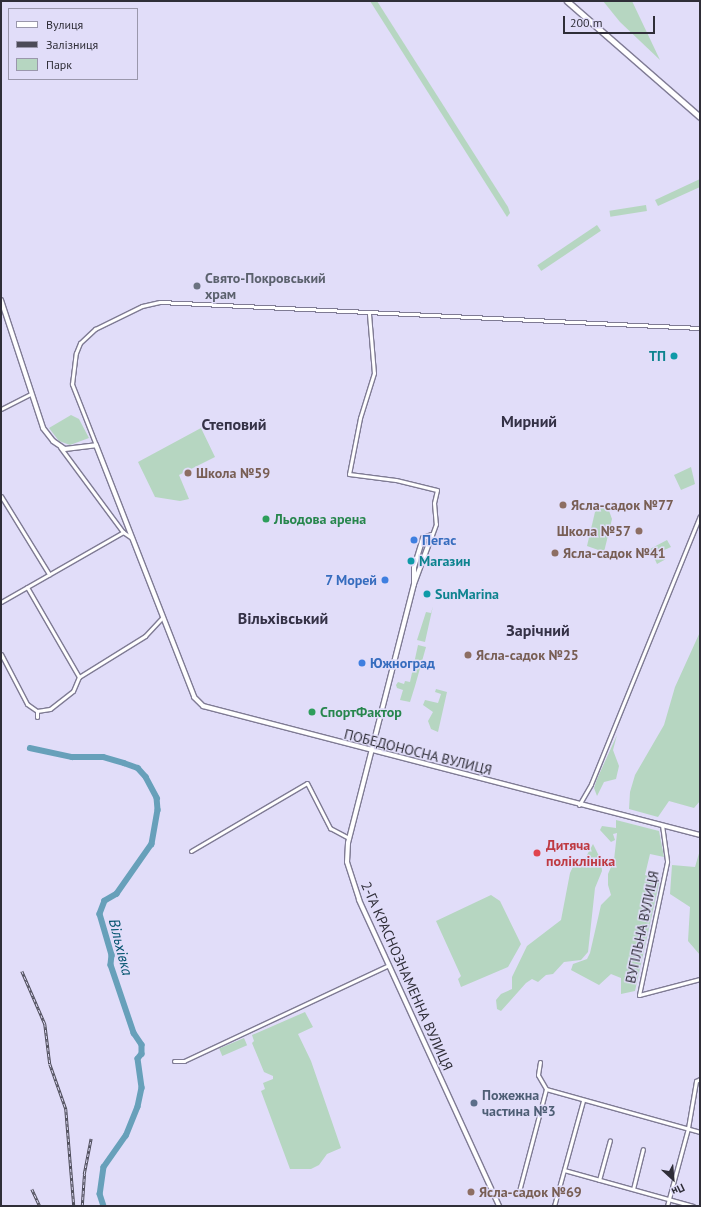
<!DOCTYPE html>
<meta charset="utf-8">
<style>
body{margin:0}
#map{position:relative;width:701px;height:1207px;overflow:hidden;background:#e1ddf9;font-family:"PT Sans",sans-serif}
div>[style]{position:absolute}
.green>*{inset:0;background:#b6d6c1;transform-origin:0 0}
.river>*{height:5.5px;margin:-2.75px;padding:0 2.75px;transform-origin:2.75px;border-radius:2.75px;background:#67a0ba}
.roads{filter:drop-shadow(1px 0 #7f7b94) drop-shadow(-1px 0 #7f7b94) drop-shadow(0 1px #7f7b94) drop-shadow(0 -1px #7f7b94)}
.minor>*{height:3px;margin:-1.5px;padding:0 1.5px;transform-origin:1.5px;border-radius:1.5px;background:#fff}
.tertiary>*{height:4px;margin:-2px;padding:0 2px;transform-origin:2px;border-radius:2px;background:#fff}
.trunk>*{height:5px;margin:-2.5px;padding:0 2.5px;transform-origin:2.5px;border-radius:2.5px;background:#fff}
.rail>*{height:2.5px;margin-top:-1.25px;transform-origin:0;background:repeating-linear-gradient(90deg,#e1ddf9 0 3px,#4c4b58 0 6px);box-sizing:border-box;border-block:1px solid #4c4b58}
.dots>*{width:11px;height:11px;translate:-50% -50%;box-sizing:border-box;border:2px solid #e1ddf9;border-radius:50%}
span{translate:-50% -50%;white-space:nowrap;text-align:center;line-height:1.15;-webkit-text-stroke:3px #e1ddf9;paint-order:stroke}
.worship-label{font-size:14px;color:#5b616d;font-weight:700}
.left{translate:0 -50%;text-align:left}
.culture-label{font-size:14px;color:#0d838f;font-weight:700}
.right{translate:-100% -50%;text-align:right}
.education-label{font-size:14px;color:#785e54;font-weight:700}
.leisure-label{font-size:14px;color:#27864d;font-weight:700}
.shop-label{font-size:14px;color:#366cbe;font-weight:700}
.street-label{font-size:14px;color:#2f2e38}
.health-label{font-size:14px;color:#be3a42;font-weight:700}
.service-label{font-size:14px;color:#4e5e75;font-weight:700}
.water-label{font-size:15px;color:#02536e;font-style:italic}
.quarter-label{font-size:16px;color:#343146;font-weight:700}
.frame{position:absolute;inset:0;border:2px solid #2f2e38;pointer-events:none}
.legend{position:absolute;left:8px;top:8px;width:130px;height:72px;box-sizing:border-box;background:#e1ddf9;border:1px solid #9a97ac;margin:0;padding:5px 7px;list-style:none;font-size:12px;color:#2f2e38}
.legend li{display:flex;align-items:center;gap:8px;height:20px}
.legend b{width:20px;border:1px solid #9a97ac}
.north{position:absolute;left:653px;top:1159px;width:40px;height:40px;-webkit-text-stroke:3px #e1ddf9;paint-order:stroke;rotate:154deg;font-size:11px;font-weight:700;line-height:16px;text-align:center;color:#2f2e38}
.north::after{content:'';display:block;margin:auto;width:14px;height:18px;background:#2f2e38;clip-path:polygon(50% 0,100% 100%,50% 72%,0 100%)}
.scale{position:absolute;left:563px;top:16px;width:92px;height:18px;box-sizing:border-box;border:2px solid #2f2e38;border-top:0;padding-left:5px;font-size:12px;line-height:14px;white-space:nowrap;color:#2f2e38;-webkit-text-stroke:3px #e1ddf9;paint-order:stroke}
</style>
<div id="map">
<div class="green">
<div style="clip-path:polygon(370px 1px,377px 1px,508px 207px,510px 213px,507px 217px)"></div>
<div style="clip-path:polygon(603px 1px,632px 1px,660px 60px,620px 22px)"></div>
<div style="clip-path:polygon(700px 179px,700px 187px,658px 206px,655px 200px)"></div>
<div style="left:646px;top:205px;width:6px;height:37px;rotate:81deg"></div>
<div style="left:597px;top:225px;width:7px;height:72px;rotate:56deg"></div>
<div style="clip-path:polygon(71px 415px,79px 419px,89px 438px,70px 445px,59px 441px,49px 428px)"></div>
<div style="clip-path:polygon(201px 428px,215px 457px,179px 475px,189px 499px,180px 501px,155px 497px,138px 462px)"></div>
<div style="clip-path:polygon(691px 467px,695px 484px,681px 490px,674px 475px)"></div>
<div style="clip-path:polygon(601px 506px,608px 508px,612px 519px,604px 552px,587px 546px,595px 512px)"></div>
<div style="clip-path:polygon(667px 540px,671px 547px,662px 551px,666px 559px,657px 564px,650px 549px)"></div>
<div style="clip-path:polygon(433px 606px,425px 642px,417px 640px,426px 612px,431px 613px)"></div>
<div style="clip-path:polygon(700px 632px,700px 801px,694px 808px,669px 801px,658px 817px,629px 809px,630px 792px,635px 775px,664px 725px,675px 687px)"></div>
<div style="clip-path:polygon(418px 645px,426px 647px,415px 686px,410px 702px,400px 700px,403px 690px,397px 688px,396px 685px,398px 682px,404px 684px,405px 681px,410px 682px)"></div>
<div style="clip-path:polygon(436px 689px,447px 692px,438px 732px,431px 729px,428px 721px,433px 712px,423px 705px,425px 700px,438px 703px,441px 694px,435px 692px)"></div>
<div style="clip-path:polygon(617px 735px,613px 750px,619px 766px,616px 779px,604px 782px,597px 796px,594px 788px,597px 779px)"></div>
<div style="clip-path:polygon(616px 820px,659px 831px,664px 857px,650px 854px,645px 875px,660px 879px,654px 906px,635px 991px,621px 994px,621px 978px,611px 974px,599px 985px,571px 970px,573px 964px,587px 959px,590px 953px,601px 905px,611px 895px,608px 885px,608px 874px,614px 860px,617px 833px,613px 834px,615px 840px,611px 842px,600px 830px,602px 826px,616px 828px)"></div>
<div style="clip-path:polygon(593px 844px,601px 860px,602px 871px,595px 888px,588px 952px,581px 960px,564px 962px,553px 974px,546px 975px,538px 982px,532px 979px,526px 983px,501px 1011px,497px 1009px,496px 1000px,501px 994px,512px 989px,512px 977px,527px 946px,561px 920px,570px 873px,577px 858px,582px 864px)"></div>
<div style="clip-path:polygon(700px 850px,700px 955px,688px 941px,690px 907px,670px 894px,672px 865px,695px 867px)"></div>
<div style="clip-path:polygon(491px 895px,500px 901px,521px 944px,508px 967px,461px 987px,458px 979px,461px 976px,436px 921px)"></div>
<div style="clip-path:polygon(305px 1012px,313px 1027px,298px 1034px,311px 1061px,341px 1148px,327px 1154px,319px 1165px,311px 1169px,290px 1169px,261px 1091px,265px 1089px,263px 1083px,273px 1079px,273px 1076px,264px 1072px,252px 1043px,254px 1041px,252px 1035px)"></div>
<div style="left:244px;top:1038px;width:8px;height:27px;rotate:67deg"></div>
</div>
<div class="river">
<div style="left:30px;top:748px;width:43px;rotate:12.1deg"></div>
<div style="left:72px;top:757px;width:31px"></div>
<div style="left:103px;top:757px;width:22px;rotate:16deg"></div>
<div style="left:124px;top:763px;width:15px;rotate:20deg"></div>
<div style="left:138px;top:768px;width:12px;rotate:48deg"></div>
<div style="left:146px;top:777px;width:24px;rotate:62deg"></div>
<div style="left:157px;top:798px;width:12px;rotate:85deg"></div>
<div style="left:158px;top:810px;width:35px;rotate:100deg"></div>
<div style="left:152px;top:844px;width:61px;rotate:125deg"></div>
<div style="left:117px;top:894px;width:14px;rotate:150deg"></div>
<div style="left:105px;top:901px;width:14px;rotate:111deg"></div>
<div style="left:100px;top:914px;width:43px;rotate:73.7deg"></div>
<div style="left:112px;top:955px;width:10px;rotate:96deg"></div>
<div style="left:111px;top:965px;width:72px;rotate:71.3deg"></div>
<div style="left:134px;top:1033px;width:14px;rotate:56deg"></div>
<div style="left:142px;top:1045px;width:9px;rotate:90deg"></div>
<div style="left:142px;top:1054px;width:6px;rotate:129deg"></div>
<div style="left:138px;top:1059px;width:29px;rotate:82deg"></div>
<div style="left:142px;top:1088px;width:19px;rotate:102deg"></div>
<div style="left:138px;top:1107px;width:31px;rotate:112deg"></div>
<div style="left:126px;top:1136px;width:38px;rotate:125deg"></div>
<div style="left:104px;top:1167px;width:27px;rotate:98deg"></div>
<div style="left:100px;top:1194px;width:13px;rotate:72deg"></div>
</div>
<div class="roads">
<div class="minor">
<div style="left:369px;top:314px;width:59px;rotate:85.2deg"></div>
<div style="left:374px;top:373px;width:47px;rotate:107.3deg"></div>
<div style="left:360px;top:418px;width:57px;rotate:101.1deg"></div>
<div style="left:349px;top:474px;width:47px;rotate:7.3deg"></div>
<div style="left:396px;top:480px;width:42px;rotate:13.7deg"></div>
<div style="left:437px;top:490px;width:13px;rotate:103deg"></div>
<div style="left:434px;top:503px;width:21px;rotate:85deg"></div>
<div style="left:436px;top:524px;width:12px;rotate:110deg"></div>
<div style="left:1px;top:409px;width:33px;rotate:-27deg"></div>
<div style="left:96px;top:445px;width:66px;rotate:-111.5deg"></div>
<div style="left:72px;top:384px;width:31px;rotate:-83deg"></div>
<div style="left:76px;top:353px;width:11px;rotate:-68deg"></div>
<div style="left:80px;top:343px;width:21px;rotate:-43deg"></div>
<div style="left:95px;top:329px;width:52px;rotate:-26.1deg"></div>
<div style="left:142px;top:306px;width:18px;rotate:-13deg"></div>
<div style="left:160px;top:302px;width:541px;rotate:2.76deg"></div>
<div style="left:60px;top:447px;width:106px;rotate:53.5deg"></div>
<div style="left:123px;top:532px;width:11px;rotate:34deg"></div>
<div style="left:1px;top:496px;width:92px;rotate:58.4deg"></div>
<div style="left:27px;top:587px;width:104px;rotate:60deg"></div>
<div style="left:1px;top:602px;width:141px;rotate:-29.8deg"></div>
<div style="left:1px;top:654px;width:56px;rotate:62.5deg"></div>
<div style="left:27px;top:704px;width:12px;rotate:35deg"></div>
<div style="left:37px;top:711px;width:6px;rotate:90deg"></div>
<div style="left:37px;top:711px;width:13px;rotate:-9deg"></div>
<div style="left:50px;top:709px;width:29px;rotate:-38deg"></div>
<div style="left:73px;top:691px;width:15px;rotate:-67deg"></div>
<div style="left:79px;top:677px;width:78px;rotate:-31.8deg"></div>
<div style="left:145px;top:636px;width:26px;rotate:-47deg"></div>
<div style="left:579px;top:805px;width:24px;rotate:-60deg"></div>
<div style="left:591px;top:784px;width:289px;rotate:-67.9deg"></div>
<div style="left:662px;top:825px;width:37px;rotate:82deg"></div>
<div style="left:667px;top:862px;width:136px;rotate:101.9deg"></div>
<div style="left:639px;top:995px;width:63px;rotate:-14.7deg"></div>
<div style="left:191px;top:851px;width:134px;rotate:-30.4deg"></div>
<div style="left:307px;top:783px;width:51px;rotate:62.9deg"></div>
<div style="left:330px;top:828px;width:21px;rotate:28deg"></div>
<div style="left:174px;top:1061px;width:10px"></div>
<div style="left:184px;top:1061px;width:226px;rotate:-25.1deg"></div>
<div style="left:540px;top:1062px;width:13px;rotate:99deg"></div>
<div style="left:538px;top:1075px;width:16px;rotate:60deg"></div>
<div style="left:546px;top:1089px;width:160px;rotate:15.6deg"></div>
<div style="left:564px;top:1170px;width:134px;rotate:15.6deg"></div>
<div style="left:599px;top:1180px;width:41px;rotate:-74.6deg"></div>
<div style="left:633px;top:1189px;width:41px;rotate:-76deg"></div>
<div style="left:518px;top:1195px;width:110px;rotate:-75.2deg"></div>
<div style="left:554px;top:1206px;width:109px;rotate:-74.6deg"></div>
<div style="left:667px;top:1206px;width:81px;rotate:-74.9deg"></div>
<div style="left:688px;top:1128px;width:48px;rotate:-80.3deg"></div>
<div style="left:696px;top:1081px;width:4px;rotate:-27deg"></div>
</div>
<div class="tertiary">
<div style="left:1px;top:300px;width:135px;rotate:71.8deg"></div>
<div style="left:43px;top:428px;width:16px;rotate:52deg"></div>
<div style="left:53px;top:441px;width:14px;rotate:34deg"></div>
<div style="left:65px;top:449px;width:31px;rotate:-7deg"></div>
<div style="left:96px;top:445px;width:270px;rotate:68.7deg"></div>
<div style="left:194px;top:697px;width:13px;rotate:45deg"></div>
<div style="left:203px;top:706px;width:513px;rotate:14.55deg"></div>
<div style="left:414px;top:584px;width:52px;rotate:-69.8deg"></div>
<div style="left:432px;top:535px;width:9px;rotate:162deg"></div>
<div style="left:423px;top:538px;width:31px;rotate:107deg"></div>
<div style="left:414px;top:568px;width:16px;rotate:90deg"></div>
<div style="left:414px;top:584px;width:267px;rotate:104.3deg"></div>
<div style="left:348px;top:843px;width:19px;rotate:93deg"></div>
<div style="left:347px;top:862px;width:40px;rotate:72deg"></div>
<div style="left:359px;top:900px;width:337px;rotate:65.4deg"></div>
</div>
<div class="trunk">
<div style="left:567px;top:1px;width:176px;rotate:41.1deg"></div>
</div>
</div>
<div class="rail">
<div style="left:22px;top:971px;width:58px;rotate:66.5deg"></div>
<div style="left:45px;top:1024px;width:40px;rotate:82.9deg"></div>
<div style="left:50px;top:1064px;width:48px;rotate:70.4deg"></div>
<div style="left:66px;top:1109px;width:97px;rotate:85.3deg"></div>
<div style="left:32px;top:1189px;width:19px;rotate:65deg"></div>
<div style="left:82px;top:1206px;width:32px;rotate:-86deg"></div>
<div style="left:84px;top:1174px;width:36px;rotate:-79deg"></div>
</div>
<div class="dots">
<div style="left:197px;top:286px;background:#6b7280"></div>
<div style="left:674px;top:356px;background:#0f9aa8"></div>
<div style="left:188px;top:473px;background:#8d6e63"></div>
<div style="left:563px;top:505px;background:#8d6e63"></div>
<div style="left:266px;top:519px;background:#2e9e5b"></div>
<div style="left:639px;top:531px;background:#8d6e63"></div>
<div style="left:414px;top:540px;background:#3f7fe0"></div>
<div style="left:555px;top:553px;background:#8d6e63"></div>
<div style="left:411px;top:561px;background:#0f9aa8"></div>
<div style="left:385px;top:580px;background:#3f7fe0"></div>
<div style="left:427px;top:594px;background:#0f9aa8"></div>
<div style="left:468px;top:655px;background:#8d6e63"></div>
<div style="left:362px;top:663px;background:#3f7fe0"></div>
<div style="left:312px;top:712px;background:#2e9e5b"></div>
<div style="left:537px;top:853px;background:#e0444e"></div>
<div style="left:474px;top:1103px;background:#5c6f8a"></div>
<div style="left:471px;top:1192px;background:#8d6e63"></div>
</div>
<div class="worship-label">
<span class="left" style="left:205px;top:286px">Свято-Покровський<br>храм</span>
</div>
<div class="culture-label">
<span class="right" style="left:666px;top:356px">ТП</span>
<span class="left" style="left:419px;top:561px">Магазин</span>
<span class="left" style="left:435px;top:594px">SunMarina</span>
</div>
<div class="education-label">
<span class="left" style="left:196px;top:473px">Школа №59</span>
<span class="left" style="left:571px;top:505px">Ясла-садок №77</span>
<span class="right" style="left:631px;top:531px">Школа №57</span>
<span class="left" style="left:563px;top:553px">Ясла-садок №41</span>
<span class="left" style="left:476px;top:655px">Ясла-садок №25</span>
<span class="left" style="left:479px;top:1192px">Ясла-садок №69</span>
</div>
<div class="leisure-label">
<span class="left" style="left:274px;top:519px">Льодова арена</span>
<span class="left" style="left:320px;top:712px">СпортФактор</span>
</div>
<div class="shop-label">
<span class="left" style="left:422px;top:540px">Пегас</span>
<span class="right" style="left:377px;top:580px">7 Морей</span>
<span class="left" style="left:370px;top:663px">Южноград</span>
</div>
<div class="street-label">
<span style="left:418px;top:752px;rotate:14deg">ПОБЕДОНОСНА ВУЛИЦЯ</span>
<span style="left:642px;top:927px;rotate:-78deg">ВУГІЛЬНА ВУЛИЦЯ</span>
<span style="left:407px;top:976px;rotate:66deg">2-ГА КРАСНОЗНАМЕННА ВУЛИЦЯ</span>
</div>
<div class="health-label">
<span class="left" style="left:546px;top:853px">Дитяча<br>поліклініка</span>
</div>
<div class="service-label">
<span class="left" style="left:482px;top:1103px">Пожежна<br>частина №3</span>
</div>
<div class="water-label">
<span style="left:121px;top:947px;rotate:76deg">Вільхівка</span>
</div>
<div class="quarter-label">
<span style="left:529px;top:421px">Мирний</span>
<span style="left:234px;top:424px">Степовий</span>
<span style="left:283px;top:618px">Вільхівський</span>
<span style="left:538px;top:630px">Зарічний</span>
</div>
<div class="frame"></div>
<ul class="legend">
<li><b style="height:5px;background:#fff"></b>Вулиця</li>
<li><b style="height:5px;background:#4c4b58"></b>Залізниця</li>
<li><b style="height:11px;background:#b6d6c1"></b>Парк</li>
</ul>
<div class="north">Пн</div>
<div class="scale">200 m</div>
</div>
